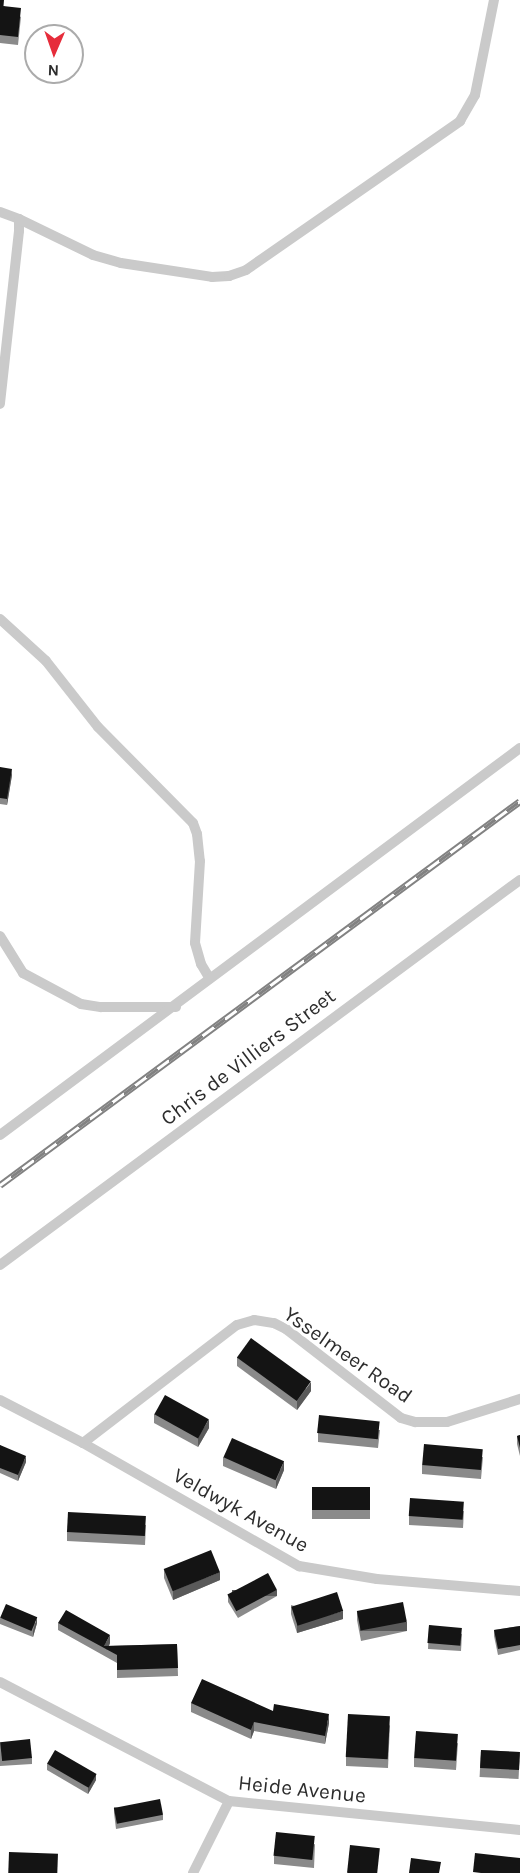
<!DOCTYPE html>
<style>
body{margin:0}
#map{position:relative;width:520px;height:1873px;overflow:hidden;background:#fff;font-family:Karla,sans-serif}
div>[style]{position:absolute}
.street>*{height:10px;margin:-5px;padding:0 5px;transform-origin:5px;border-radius:5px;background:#cacaca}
.rail>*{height:7px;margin-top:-3.5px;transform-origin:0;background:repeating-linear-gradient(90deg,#fff 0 14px,#828282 0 28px);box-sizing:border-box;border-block:2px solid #828282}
.wall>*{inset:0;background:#8a8a8a;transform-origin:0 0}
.shaded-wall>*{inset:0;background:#5a5a5a;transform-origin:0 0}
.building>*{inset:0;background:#141414;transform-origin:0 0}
span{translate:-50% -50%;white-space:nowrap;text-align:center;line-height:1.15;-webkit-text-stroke:6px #fff;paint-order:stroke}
.street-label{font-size:21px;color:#2d2d2d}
.north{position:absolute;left:24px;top:24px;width:60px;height:60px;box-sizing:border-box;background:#fff;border:2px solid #ababab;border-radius:50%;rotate:182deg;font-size:16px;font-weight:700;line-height:24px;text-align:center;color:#2d2d2d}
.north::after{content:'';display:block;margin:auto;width:21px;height:27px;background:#e62d3b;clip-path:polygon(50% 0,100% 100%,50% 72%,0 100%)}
</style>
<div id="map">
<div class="street">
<div style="left:0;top:212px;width:20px;rotate:20deg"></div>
<div style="left:19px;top:219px;width:12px;rotate:90deg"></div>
<div style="left:19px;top:231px;width:174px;rotate:96.3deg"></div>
<div style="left:19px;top:219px;width:82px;rotate:25.9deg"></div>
<div style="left:93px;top:255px;width:29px;rotate:16deg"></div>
<div style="left:121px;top:263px;width:92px;rotate:8.7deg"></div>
<div style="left:212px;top:277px;width:17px;rotate:-3deg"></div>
<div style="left:229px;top:276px;width:18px;rotate:-19deg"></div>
<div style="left:246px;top:270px;width:261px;rotate:-34.8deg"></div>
<div style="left:460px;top:121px;width:30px;rotate:-60deg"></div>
<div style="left:475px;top:95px;width:97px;rotate:-78.7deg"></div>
<div style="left:0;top:619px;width:62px;rotate:42.4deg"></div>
<div style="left:46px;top:661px;width:84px;rotate:51.8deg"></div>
<div style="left:98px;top:727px;width:135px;rotate:45.3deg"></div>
<div style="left:193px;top:823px;width:12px;rotate:70deg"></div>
<div style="left:197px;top:834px;width:27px;rotate:84deg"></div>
<div style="left:200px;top:861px;width:82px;rotate:93.5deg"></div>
<div style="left:195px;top:943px;width:22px;rotate:74deg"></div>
<div style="left:201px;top:964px;width:17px;rotate:59deg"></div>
<div style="left:0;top:936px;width:44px;rotate:58.1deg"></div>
<div style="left:23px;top:973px;width:66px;rotate:28.1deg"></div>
<div style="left:81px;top:1004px;width:20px;rotate:9deg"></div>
<div style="left:101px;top:1007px;width:75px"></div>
<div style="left:0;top:1135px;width:648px;rotate:-36.66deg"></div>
<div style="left:0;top:1265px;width:647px;rotate:-36.52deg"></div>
<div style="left:0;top:1400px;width:93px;rotate:27.4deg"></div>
<div style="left:83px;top:1443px;width:249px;rotate:29.7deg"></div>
<div style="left:299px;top:1566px;width:79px;rotate:9.5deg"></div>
<div style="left:377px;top:1579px;width:144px;rotate:4.8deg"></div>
<div style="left:83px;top:1443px;width:194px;rotate:-37.5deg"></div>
<div style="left:237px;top:1325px;width:18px;rotate:-16deg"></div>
<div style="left:254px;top:1320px;width:20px;rotate:9deg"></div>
<div style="left:274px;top:1323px;width:13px;rotate:27deg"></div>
<div style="left:286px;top:1329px;width:145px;rotate:37.7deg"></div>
<div style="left:401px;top:1418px;width:15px;rotate:16deg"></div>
<div style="left:415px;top:1422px;width:32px"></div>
<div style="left:447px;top:1422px;width:77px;rotate:-17.5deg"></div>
<div style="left:0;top:1682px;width:258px;rotate:27.5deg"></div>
<div style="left:229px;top:1801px;width:292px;rotate:5.7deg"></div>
<div style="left:193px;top:1873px;width:80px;rotate:-63.4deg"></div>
</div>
<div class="rail">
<div style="left:0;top:1185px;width:646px;rotate:-36.44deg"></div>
</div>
<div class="wall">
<div style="clip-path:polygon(0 0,4px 0,4px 6px,21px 17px,18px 45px,0 43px)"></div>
<div style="clip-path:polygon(0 767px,12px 775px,7px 805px,0 804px)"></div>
<div style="clip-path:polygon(237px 1357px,311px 1391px,297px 1410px,237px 1366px)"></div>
<div style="clip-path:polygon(154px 1414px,209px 1428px,198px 1447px,154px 1423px)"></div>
<div style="clip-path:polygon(380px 1430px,378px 1448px,318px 1442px,318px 1433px)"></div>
<div style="clip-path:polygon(520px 1435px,520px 1456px,517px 1444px,517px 1436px)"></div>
<div style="clip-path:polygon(0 1445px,26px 1462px,18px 1481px,0 1473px)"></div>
<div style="clip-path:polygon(223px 1457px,284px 1470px,276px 1489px,223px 1466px)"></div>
<div style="clip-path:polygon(483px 1457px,481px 1479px,422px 1474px,422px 1465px)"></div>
<div style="left:312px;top:1487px;width:58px;height:32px"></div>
<div style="clip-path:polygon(464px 1511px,463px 1528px,409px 1525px,409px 1516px)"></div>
<div style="clip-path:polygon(146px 1525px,145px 1545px,67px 1541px,67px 1532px)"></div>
<div style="clip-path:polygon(164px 1570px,220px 1580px,173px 1600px,164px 1578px)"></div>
<div style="clip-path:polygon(228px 1596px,277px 1596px,238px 1618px,228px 1602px)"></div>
<div style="clip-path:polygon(291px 1605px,343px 1619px,297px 1633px,291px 1614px)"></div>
<div style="clip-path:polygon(357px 1612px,407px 1631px,361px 1641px,357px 1620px)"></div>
<div style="clip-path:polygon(0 1618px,37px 1623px,33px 1637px,0 1624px)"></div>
<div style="clip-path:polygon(58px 1623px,110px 1643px,109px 1646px,177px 1644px,178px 1676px,117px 1678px,117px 1663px,58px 1630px)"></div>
<div style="clip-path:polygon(429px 1625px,462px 1634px,461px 1651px,428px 1649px)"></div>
<div style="clip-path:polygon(520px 1626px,520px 1650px,498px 1655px,494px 1636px,494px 1630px)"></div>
<div style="clip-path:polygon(191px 1703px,273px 1711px,329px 1723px,325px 1744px,254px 1731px,251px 1739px,191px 1712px)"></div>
<div style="clip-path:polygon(390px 1725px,388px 1768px,346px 1766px,346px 1757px)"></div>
<div style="clip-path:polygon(0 1742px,32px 1758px,32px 1764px,0 1766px)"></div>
<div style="clip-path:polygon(458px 1743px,456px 1770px,414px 1767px,414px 1758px)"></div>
<div style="left:481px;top:1750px;width:39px;height:27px;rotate:3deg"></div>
<div style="clip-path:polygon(47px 1764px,96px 1780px,88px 1794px,47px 1770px)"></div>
<div style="clip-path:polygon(114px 1807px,163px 1815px,163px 1820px,116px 1829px,114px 1813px)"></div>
<div style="clip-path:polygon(315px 1844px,314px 1868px,274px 1864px,274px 1856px)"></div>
</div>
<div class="shaded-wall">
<div style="clip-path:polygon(12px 769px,12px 775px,7px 805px,7px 799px)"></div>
<div style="clip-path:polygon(311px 1382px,311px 1391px,297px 1410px,297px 1401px)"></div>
<div style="clip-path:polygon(209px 1419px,209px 1428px,198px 1447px,198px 1438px)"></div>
<div style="clip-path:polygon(26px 1456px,26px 1462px,18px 1481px,18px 1475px)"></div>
<div style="clip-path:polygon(284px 1461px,284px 1470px,276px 1489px,276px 1481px)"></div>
<div style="clip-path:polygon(220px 1572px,220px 1580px,173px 1600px,173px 1591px)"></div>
<div style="left:277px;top:1590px;width:6px;height:45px;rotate:90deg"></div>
<div style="clip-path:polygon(343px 1611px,343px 1619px,297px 1633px,297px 1624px)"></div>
<div style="clip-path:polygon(37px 1617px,37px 1623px,33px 1637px,33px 1631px)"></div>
<div style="left:407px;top:1622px;width:9px;height:47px;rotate:90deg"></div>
<div style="clip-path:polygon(110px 1635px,110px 1643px,107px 1650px,104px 1646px)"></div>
<div style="clip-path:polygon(329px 1714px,329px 1723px,325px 1744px,325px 1736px)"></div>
<div style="clip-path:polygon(254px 1722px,254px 1731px,251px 1739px,251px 1730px)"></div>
<div style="clip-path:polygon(96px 1774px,96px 1780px,88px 1794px,88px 1788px)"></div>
</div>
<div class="building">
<div style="clip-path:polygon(0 0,4px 0,3px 6px,21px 8px,18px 37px,0 35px)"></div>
<div style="clip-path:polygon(0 767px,12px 769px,7px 799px,0 798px)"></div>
<div style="left:251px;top:1338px;width:74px;height:24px;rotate:36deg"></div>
<div style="left:165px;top:1395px;width:50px;height:22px;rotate:29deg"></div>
<div style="left:319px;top:1415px;width:61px;height:18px;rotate:6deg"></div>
<div style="clip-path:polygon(520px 1435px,520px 1448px,517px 1436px)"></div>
<div style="left:232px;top:1438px;width:57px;height:21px;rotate:24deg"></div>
<div style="left:424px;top:1444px;width:59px;height:21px;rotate:5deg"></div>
<div style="clip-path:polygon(0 1445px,26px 1456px,18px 1475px,0 1468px)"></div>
<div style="left:312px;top:1487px;width:58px;height:23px"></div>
<div style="left:410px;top:1498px;width:54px;height:18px;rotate:4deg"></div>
<div style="left:68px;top:1512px;width:78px;height:20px;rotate:3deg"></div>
<div style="left:211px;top:1550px;width:24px;height:51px;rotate:68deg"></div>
<div style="left:268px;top:1573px;width:19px;height:46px;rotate:62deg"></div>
<div style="left:337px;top:1592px;width:20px;height:48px;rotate:72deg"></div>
<div style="left:403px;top:1602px;width:20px;height:47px;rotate:79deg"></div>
<div style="left:6px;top:1604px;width:34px;height:15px;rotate:23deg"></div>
<div style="clip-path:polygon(66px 1610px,110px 1635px,104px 1646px,177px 1644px,178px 1668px,117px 1670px,117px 1655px,58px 1623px)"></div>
<div style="left:429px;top:1625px;width:33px;height:18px;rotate:5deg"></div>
<div style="clip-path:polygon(520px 1626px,520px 1645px,498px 1649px,494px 1630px)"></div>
<div style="clip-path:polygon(202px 1679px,273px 1711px,274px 1704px,329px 1714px,325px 1736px,254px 1722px,251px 1730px,191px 1703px)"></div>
<div style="left:348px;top:1714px;width:42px;height:43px;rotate:3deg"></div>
<div style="left:416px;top:1731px;width:42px;height:27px;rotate:4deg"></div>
<div style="left:30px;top:1739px;width:19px;height:30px;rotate:84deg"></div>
<div style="left:55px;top:1750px;width:48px;height:16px;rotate:30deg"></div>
<div style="left:481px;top:1750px;width:39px;height:18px;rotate:3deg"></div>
<div style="left:160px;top:1799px;width:16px;height:47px;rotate:79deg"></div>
<div style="left:276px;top:1832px;width:39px;height:24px;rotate:6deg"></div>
<div style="left:350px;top:1845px;width:30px;height:28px;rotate:6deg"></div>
<div style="left:9px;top:1852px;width:49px;height:21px;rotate:2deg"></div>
<div style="clip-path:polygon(475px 1853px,520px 1858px,520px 1873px,481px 1873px,473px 1872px)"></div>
<div style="clip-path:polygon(411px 1858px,441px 1862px,439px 1873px,409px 1873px)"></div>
</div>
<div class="street-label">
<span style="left:248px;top:1057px;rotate:-37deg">Chris de Villiers Street</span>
<span style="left:348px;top:1355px;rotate:35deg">Ysselmeer Road</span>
<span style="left:241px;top:1510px;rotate:29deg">Veldwyk Avenue</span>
<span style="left:302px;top:1789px;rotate:6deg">Heide Avenue</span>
</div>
<div class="north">N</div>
</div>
